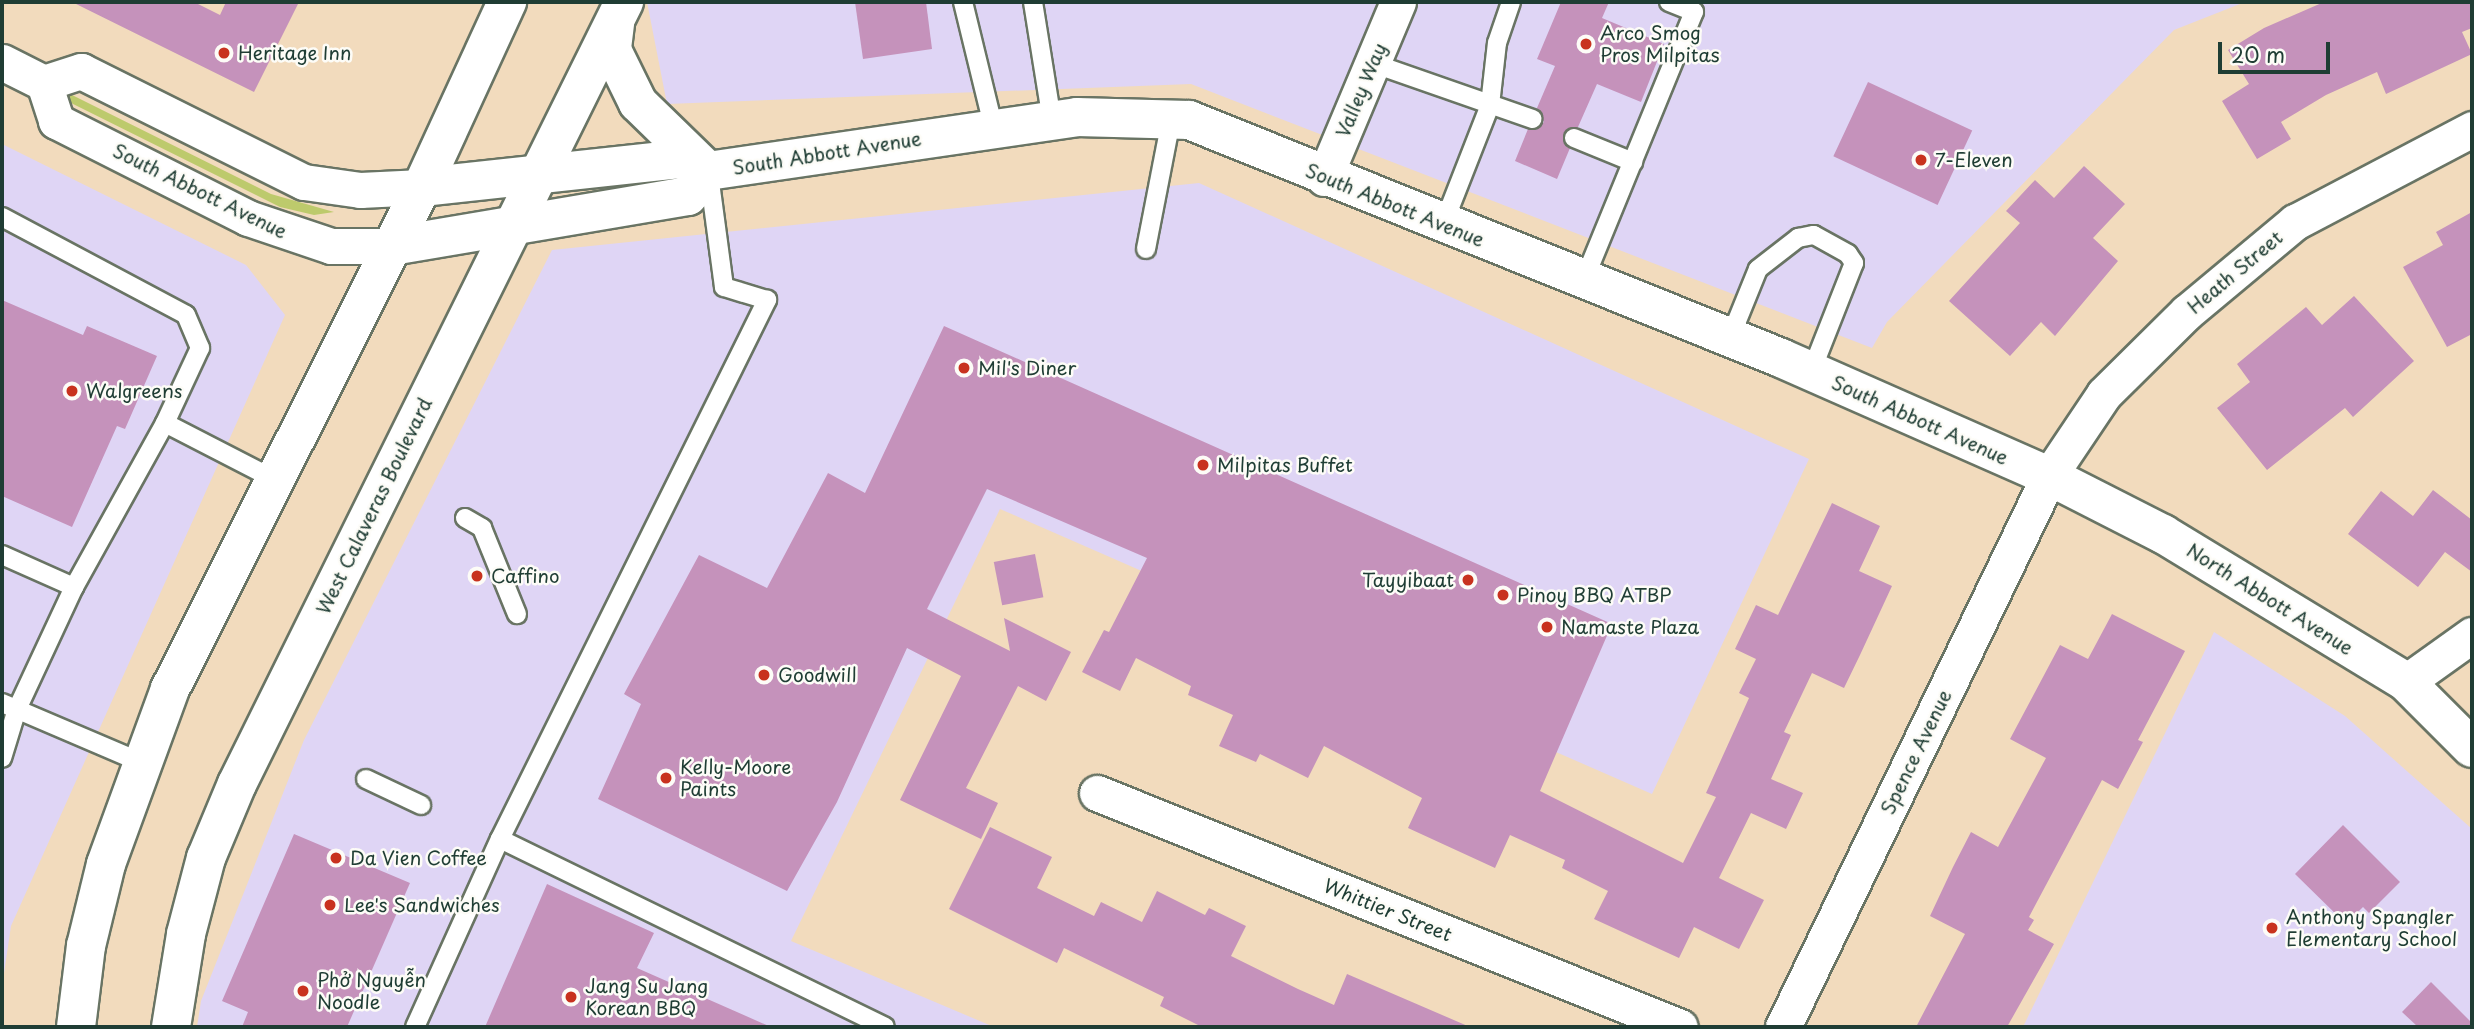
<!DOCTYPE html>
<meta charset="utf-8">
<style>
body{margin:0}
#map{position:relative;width:2474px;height:1029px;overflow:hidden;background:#f2dbbd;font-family:"Playpen Sans",sans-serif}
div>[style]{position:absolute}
.built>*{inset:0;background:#dfd5f5}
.green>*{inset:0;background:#bdca6c}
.building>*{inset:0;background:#c592bb;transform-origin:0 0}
.roads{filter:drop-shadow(2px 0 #697464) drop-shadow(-2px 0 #697464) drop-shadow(0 2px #697464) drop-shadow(0 -2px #697464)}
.lane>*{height:18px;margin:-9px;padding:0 9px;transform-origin:9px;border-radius:9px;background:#fff}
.street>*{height:35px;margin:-17.5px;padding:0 17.5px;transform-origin:17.5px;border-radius:17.5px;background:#fff}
.secondary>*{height:38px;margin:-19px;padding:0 19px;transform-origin:19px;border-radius:19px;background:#fff}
.highway>*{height:38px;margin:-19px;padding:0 19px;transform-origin:19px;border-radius:19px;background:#fff}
.dots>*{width:19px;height:19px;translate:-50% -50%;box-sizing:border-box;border:4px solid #fdfcf7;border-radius:50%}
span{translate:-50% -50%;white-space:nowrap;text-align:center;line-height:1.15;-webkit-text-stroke:5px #fdfcf7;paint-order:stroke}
.poi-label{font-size:19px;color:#1f3d34}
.left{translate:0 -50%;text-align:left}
.right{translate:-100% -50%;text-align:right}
.street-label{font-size:19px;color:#1f3d34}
.frame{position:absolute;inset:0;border:4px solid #1f3d34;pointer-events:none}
.scale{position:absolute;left:2218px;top:42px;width:112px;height:32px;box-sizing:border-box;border:4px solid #1f3d34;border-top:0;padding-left:9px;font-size:21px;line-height:24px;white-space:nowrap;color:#1f3d34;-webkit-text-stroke:5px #fdfcf7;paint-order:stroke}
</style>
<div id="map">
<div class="built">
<div style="clip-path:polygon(647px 2px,2245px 2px,2174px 30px,1887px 322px,1872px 348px,1191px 84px,667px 104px)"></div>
<div style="clip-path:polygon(2px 144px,246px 265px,285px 315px,11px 926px,2px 987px)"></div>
<div style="clip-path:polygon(1199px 183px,1809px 459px,1652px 794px,1000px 509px,791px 941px,994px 1027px,197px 1027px,201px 1001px,304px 740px,552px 250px)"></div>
<div style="clip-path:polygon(2214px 632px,2345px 716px,2472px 829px,2472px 1027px,2023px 1027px)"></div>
</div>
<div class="green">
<div style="clip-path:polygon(64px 91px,271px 194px,334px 212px,314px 215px,280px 207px,61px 98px)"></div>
</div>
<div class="building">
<div style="clip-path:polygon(72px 2px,194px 2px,220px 15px,226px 2px,299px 2px,254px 92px)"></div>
<div style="clip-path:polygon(855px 2px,926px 2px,932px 49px,863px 59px)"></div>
<div style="clip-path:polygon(1561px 2px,1609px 2px,1602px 18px,1664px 44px,1641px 102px,1597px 84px,1578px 127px,1564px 133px,1570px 148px,1557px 179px,1515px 161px,1528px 129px,1536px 130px,1544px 122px,1537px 108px,1555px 66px,1537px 59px)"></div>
<div style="clip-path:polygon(2324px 2px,2472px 2px,2472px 28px,2462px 32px,2472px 54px,2386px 94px,2377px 72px,2326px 95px,2281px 122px,2291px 139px,2257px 159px,2222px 101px,2249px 84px,2228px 50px,2264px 28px)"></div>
<div style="left:1868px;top:82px;width:115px;height:82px;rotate:25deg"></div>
<div style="clip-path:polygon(2084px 166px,2125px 204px,2093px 238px,2118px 261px,2055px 336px,2041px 322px,2010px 356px,1949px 301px,2020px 223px,2006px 211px,2035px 180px,2054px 198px)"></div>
<div style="clip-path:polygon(2472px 212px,2472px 334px,2447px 347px,2403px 267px,2443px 245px,2436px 232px)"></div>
<div style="clip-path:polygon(2354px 296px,2414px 361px,2353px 417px,2345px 408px,2267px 470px,2217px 408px,2250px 382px,2237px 364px,2306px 307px,2322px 325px)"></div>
<div style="clip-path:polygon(2px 300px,83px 335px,87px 326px,157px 356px,125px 429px,117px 426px,72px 527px,2px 496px)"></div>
<div style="clip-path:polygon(944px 326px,1612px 624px,1540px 791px,1683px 863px,1716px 797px,1706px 793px,1749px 698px,1739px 693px,1756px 659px,1735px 649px,1756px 605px,1778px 615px,1832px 503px,1880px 526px,1859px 571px,1892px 586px,1860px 655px,1844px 688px,1812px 673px,1784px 732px,1791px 735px,1771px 779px,1803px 793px,1786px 829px,1751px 813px,1719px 878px,1764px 900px,1739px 949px,1694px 927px,1679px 958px,1594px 919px,1608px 891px,1562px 868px,1565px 860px,1510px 835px,1495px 868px,1408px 828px,1422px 798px,1324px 746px,1308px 778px,1260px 754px,1256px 762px,1219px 746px,1233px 715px,1188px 695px,1191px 686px,1136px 658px,1120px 691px,1082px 672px,1104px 630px,1109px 632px,1147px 558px,987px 489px,927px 609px,1010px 651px,1004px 618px,1071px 652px,1046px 701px,1018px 686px,966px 788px,998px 803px,981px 839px,900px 800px,961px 676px,907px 648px,837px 802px,787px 891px,598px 799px,641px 704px,624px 694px,699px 555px,767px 588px,828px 473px,865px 493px)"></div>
<div style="clip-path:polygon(2433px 490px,2472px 520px,2472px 572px,2445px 552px,2418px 587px,2348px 534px,2381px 491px,2413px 516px)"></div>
<div style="left:1035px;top:554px;width:44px;height:42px;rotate:79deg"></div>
<div style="clip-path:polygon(2112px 614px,2185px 651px,2138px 740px,2143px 742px,2118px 789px,2102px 780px,2029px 917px,2034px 920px,2028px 930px,2054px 944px,2007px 1027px,1916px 1027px,1965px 934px,1930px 916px,1953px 867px,1971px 832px,1998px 847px,2046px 758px,2010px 739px,2060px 645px,2088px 659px)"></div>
<div style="clip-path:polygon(2343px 825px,2400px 882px,2369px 913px,2363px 907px,2346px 924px,2295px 874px)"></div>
<div style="clip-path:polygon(990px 827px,1052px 857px,1037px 888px,1094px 916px,1101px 902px,1142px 922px,1157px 891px,1205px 915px,1209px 908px,1246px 926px,1231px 956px,1298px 989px,1334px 1005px,1347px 974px,1470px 1027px,1202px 1027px,1160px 1006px,1164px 997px,1064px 948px,1057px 963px,949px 909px)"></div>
<div style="clip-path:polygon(294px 834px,410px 883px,347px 1027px,242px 1027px,248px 1012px,222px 1001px)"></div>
<div style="clip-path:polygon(547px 884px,654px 933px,637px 968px,771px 1027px,485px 1027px)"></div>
<div style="clip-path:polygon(2431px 982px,2472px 1023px,2472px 1027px,2418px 1027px,2402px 1012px)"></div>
</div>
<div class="roads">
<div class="lane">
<div style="left:963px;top:2px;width:131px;rotate:76.3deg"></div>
<div style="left:1033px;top:2px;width:120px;rotate:80.9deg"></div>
<div style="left:1372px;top:63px;width:170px;rotate:19.2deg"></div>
<div style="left:1574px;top:138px;width:64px;rotate:22.1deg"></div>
<div style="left:2px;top:217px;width:208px;rotate:28deg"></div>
<div style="left:186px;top:315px;width:36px;rotate:67deg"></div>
<div style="left:200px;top:348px;width:83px;rotate:115deg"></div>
<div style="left:165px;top:423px;width:188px;rotate:119deg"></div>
<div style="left:74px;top:587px;width:135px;rotate:115deg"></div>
<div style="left:17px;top:709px;width:51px;rotate:107deg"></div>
<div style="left:1443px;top:225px;width:129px;rotate:-68.6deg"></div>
<div style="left:1490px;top:105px;width:62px;rotate:-83.6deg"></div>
<div style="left:1497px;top:43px;width:43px;rotate:-71.1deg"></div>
<div style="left:1146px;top:249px;width:131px;rotate:-79deg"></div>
<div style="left:1584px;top:280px;width:290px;rotate:-67.7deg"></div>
<div style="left:1694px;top:12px;width:27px;rotate:-158deg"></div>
<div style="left:1730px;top:338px;width:74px;rotate:-67.9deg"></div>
<div style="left:1758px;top:269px;width:51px;rotate:-37.8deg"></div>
<div style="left:1798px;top:238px;width:16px;rotate:-11deg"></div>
<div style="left:1814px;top:235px;width:39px;rotate:29deg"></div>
<div style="left:1848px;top:254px;width:11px;rotate:56deg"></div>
<div style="left:1854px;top:263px;width:117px;rotate:111.5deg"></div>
<div style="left:165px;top:423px;width:125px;rotate:27.2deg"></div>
<div style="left:465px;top:518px;width:20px;rotate:30deg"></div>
<div style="left:482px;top:528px;width:93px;rotate:67.9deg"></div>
<div style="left:2px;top:555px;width:79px;rotate:24deg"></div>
<div style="left:2px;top:703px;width:150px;rotate:23.1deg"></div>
<div style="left:366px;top:779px;width:61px;rotate:25.3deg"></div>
<div style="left:500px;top:839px;width:428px;rotate:26deg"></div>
<div style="left:415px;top:1027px;width:206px;rotate:-65.7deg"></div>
<div style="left:500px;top:839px;width:602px;rotate:-63.65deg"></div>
<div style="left:767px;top:300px;width:45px;rotate:-163.2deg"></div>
<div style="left:724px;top:287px;width:113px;rotate:-97.6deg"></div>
</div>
<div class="street">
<div style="left:2px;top:62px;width:47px;rotate:26.6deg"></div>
<div style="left:44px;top:83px;width:39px;rotate:-18deg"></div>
<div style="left:81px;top:71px;width:249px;rotate:26.5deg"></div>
<div style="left:304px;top:182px;width:57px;rotate:8.1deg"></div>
<div style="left:360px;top:190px;width:62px;rotate:-2.8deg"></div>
<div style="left:44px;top:83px;width:40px;rotate:72deg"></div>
<div style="left:56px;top:121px;width:215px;rotate:26.8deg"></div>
<div style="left:248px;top:218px;width:88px;rotate:18.6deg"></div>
<div style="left:331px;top:246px;width:61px"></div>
<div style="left:1324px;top:178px;width:191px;rotate:-67.2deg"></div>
<div style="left:2406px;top:682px;width:81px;rotate:-35.5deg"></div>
<div style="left:1097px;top:793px;width:628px;rotate:21.87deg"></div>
<div style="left:1783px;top:1027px;width:612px;rotate:-64.23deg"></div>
<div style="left:2049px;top:476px;width:99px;rotate:-56.1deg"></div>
<div style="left:2104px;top:394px;width:117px;rotate:-44.7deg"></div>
<div style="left:2187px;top:312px;width:141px;rotate:-39.8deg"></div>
<div style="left:2295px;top:222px;width:200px;rotate:-27.7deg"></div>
</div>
<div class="secondary">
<div style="left:422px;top:187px;width:259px;rotate:-6.2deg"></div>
<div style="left:679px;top:159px;width:31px;rotate:22deg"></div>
<div style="left:708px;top:171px;width:373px;rotate:-8.3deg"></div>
<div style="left:1077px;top:117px;width:112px;rotate:1.5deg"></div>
<div style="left:1189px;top:120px;width:638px;rotate:21.9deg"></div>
<div style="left:1781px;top:358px;width:293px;rotate:23.8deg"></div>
<div style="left:2049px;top:476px;width:128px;rotate:27deg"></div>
<div style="left:2163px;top:534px;width:285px;rotate:31.3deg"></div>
<div style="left:2406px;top:682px;width:93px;rotate:45deg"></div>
<div style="left:392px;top:246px;width:300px;rotate:-9.6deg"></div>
<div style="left:688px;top:196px;width:32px;rotate:-51deg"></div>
</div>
<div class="highway">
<div style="left:615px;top:24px;width:26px;rotate:97deg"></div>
<div style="left:612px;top:50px;width:59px;rotate:63.9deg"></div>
<div style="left:638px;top:103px;width:98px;rotate:44.2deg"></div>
<div style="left:76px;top:1027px;width:82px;rotate:-83deg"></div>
<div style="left:86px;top:946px;width:84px;rotate:-76.3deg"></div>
<div style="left:106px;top:864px;width:186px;rotate:-69.9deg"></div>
<div style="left:170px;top:689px;width:562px;rotate:-63.34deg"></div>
<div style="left:422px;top:187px;width:204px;rotate:-65.3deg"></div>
<div style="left:171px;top:1027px;width:94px;rotate:-80.8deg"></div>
<div style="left:186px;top:934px;width:79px;rotate:-75.3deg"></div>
<div style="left:206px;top:858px;width:80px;rotate:-67.3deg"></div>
<div style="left:237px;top:784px;width:873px;rotate:-63.67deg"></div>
</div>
</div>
<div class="dots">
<div style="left:1586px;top:44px;background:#c8321e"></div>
<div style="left:224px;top:53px;background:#c8321e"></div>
<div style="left:1921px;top:160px;background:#c8321e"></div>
<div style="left:964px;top:368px;background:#c8321e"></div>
<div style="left:72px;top:391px;background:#c8321e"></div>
<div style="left:1203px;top:465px;background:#c8321e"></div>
<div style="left:477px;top:576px;background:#c8321e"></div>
<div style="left:1468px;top:580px;background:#c8321e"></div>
<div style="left:1503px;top:595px;background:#c8321e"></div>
<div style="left:1547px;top:627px;background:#c8321e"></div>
<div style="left:764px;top:675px;background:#c8321e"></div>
<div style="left:666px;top:778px;background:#c8321e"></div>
<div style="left:336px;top:858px;background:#c8321e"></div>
<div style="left:330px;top:905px;background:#c8321e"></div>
<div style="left:2272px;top:928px;background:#c8321e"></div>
<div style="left:303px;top:991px;background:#c8321e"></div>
<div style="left:571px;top:997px;background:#c8321e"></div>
</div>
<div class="poi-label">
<span class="left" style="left:1600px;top:44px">Arco Smog<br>Pros Milpitas</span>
<span class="left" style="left:238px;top:53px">Heritage Inn</span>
<span class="left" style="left:1935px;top:160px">7-Eleven</span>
<span class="left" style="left:978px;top:368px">Mil's Diner</span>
<span class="left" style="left:86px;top:391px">Walgreens</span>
<span class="left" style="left:1217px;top:465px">Milpitas Buffet</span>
<span class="left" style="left:491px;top:576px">Caffino</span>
<span class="right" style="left:1454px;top:580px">Tayyibaat</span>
<span class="left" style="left:1517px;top:595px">Pinoy BBQ ATBP</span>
<span class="left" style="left:1561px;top:627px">Namaste Plaza</span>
<span class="left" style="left:778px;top:675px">Goodwill</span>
<span class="left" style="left:680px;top:778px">Kelly-Moore<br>Paints</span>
<span class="left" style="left:350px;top:858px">Da Vien Coffee</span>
<span class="left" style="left:344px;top:905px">Lee's Sandwiches</span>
<span class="left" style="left:2286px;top:928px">Anthony Spangler<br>Elementary School</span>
<span class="left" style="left:317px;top:991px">Phở Nguyễn<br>Noodle</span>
<span class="left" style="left:585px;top:997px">Jang Su Jang<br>Korean BBQ</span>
</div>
<div class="street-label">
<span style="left:1361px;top:90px;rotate:-67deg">Valley Way</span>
<span style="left:827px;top:153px;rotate:-9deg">South Abbott Avenue</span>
<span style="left:200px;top:191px;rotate:26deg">South Abbott Avenue</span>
<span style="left:1395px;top:205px;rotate:22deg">South Abbott Avenue</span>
<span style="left:2235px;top:272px;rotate:-40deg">Heath Street</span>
<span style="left:1920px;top:420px;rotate:24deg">South Abbott Avenue</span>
<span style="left:374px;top:506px;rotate:-64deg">West Calaveras Boulevard</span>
<span style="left:2270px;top:599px;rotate:32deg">North Abbott Avenue</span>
<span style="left:1916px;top:752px;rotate:-64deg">Spence Avenue</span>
<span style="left:1388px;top:910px;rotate:22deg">Whittier Street</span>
</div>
<div class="frame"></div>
<div class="scale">20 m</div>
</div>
